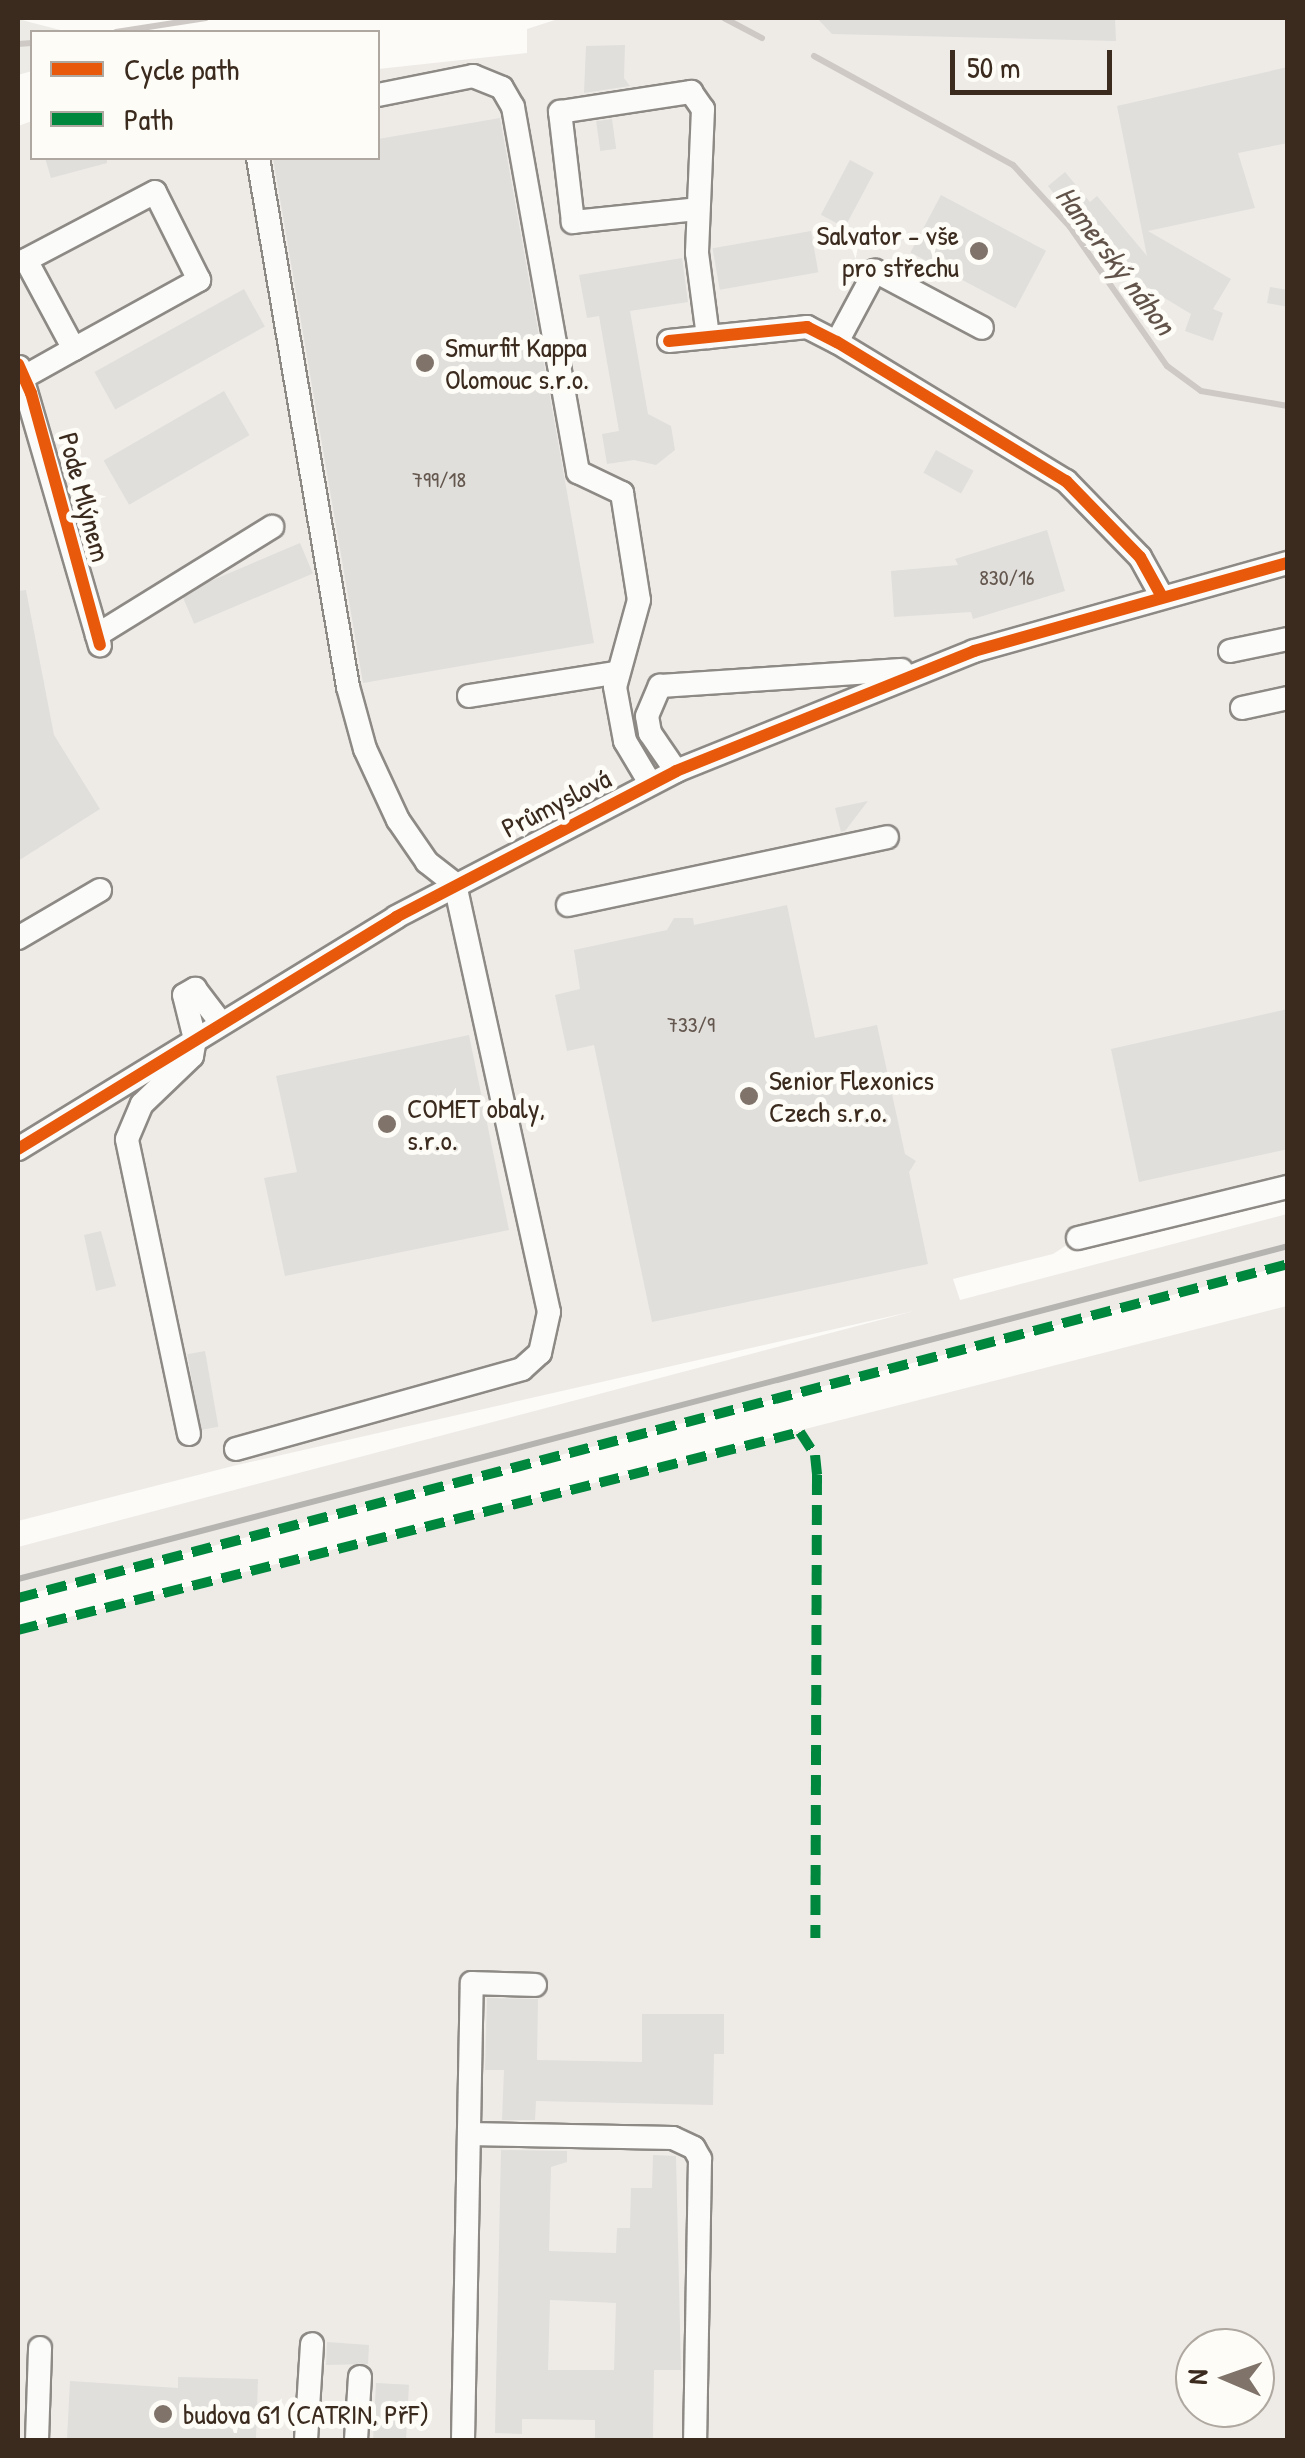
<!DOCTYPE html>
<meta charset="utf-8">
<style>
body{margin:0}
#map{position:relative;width:1305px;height:2458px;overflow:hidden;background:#fcfbf8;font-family:"Patrick Hand",sans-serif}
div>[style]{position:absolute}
.built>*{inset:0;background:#eeebe7}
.green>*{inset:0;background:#edebe6}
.stream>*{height:6px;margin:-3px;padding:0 3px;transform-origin:3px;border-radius:3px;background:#cec9c4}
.building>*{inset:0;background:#e0dfdc;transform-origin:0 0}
.roads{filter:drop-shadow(2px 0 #8d8985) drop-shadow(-2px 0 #8d8985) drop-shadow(0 2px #8d8985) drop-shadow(0 -2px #8d8985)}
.minor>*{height:22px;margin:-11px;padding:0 11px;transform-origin:11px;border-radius:11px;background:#fbfbf9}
.rail>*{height:6px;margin:-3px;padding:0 3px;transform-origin:3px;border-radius:3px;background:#b6b4b1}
.quiet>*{height:10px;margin-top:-5px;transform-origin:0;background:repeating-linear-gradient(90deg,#00873e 0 20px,transparent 0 30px)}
.cycleway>*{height:12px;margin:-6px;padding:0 6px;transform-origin:6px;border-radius:6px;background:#e8590c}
.dots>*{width:28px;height:28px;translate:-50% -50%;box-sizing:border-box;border:5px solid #fdfcf7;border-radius:50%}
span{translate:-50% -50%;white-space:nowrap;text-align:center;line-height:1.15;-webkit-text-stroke:10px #fdfcf7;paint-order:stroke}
.number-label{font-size:22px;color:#64574e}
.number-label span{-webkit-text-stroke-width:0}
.poi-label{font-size:28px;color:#3b2a1e}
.right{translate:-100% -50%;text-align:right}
.left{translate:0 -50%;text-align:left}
.street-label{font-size:28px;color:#3b2a1e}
.water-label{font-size:30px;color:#615349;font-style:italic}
.frame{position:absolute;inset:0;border:20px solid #3b2a1e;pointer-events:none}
.legend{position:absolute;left:30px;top:30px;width:350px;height:130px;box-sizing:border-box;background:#fdfcf7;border:2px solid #afa8a0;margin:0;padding:12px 18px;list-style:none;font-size:30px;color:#3b2a1e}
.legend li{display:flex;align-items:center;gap:20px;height:50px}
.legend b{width:50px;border:2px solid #afa8a0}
.north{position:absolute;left:1175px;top:2328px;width:100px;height:100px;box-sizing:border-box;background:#fdfcf7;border:2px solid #afa8a0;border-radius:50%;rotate:272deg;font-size:28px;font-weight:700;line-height:40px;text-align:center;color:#3b2a1e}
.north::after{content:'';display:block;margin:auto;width:35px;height:45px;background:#7f736a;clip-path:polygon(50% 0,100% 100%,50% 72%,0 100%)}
.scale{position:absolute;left:950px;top:50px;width:162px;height:45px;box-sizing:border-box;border:5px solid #3b2a1e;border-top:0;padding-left:12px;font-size:30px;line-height:35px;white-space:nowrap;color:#3b2a1e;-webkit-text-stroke:8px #fdfcf7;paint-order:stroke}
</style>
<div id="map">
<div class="built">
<div style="clip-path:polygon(561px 18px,1287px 18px,1287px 1187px,1078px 1238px,1053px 1254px,953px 1279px,960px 1300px,1287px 1214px,1287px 1265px,18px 1597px,18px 1547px,914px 1311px,237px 1465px,18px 1521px,18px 126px,32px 121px,32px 158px,378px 158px,378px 69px,527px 53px,527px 29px)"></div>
<div style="clip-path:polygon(evenodd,1287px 1306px,1287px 2440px,18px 2440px,18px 1630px,1287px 1306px,1195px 2348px,1255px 2348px,1255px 2408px,1195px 2408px,1195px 2348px)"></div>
</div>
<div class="green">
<div style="clip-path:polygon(18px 19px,64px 31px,32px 32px,32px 71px,18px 75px)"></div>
</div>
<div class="stream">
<div style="left:724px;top:18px;width:43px;rotate:27.8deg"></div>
<div style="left:116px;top:32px;width:91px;rotate:-8.8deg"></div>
<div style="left:18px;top:44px;width:14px;rotate:-4deg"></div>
<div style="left:814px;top:56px;width:227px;rotate:28.7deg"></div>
<div style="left:1013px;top:165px;width:84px;rotate:47.4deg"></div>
<div style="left:1070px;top:227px;width:169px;rotate:55.1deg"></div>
<div style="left:1167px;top:366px;width:42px;rotate:36.3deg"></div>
<div style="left:1201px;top:391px;width:88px;rotate:9.8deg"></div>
</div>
<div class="building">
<div style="clip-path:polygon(817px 18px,1115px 18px,1116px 41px,832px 34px)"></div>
<div style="clip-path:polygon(625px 45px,624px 78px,630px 86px,584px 93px,586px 46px)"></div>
<div style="clip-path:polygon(1288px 67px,1288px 143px,1238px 153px,1255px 208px,1148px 231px,1231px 279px,1213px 309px,1223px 313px,1213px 341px,1185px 331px,1191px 314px,1107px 263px,1048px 186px,1065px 172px,1090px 202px,1097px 196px,1147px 256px,1117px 106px)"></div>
<div style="clip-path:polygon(500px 118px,594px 643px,363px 683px,273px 158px,378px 158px,378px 139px)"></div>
<div style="left:612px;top:119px;width:30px;height:16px;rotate:82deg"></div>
<div style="clip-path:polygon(45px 158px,107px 158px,107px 163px,51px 178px)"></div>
<div style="left:850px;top:160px;width:27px;height:62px;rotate:28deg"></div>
<div style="left:941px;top:195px;width:119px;height:65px;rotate:28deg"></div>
<div style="left:811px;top:231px;width:42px;height:100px;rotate:80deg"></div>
<div style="clip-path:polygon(682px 258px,688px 302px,630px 311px,648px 414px,671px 426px,675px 450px,656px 465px,634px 460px,607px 464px,602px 434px,619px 431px,599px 316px,587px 318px,579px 275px)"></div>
<div style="clip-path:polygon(1270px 287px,1288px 290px,1288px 307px,1267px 303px)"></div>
<div style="left:244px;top:289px;width:43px;height:171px;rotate:61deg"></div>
<div style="left:224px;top:391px;width:51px;height:139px;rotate:60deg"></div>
<div style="left:936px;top:450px;width:43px;height:26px;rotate:29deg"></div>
<div style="clip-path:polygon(1047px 530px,1065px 591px,973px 619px,971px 612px,894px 617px,891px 571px,958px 565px,955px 559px)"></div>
<div style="left:300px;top:543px;width:33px;height:129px;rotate:67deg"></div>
<div style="clip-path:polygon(26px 590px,54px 735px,100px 809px,18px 861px,18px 591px)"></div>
<div style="clip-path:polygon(868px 801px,845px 831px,841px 832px,835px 808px)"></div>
<div style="clip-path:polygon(787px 905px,815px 1038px,877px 1025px,905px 1154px,916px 1161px,909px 1172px,928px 1264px,652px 1322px,594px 1045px,567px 1051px,555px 995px,580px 989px,574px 950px,667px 930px,674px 918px,693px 918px,694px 925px)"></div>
<div style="clip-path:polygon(1288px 1009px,1288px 1149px,1139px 1182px,1111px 1049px)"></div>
<div style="clip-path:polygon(469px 1035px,509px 1230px,285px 1276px,264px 1178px,297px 1172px,276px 1076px)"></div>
<div style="clip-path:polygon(101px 1231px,116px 1286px,96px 1291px,84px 1235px)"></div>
<div style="left:205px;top:1351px;width:77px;height:18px;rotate:80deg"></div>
<div style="clip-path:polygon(487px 1998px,538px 1999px,537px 2060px,642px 2062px,642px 2014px,724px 2014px,724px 2054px,714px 2054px,713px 2105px,536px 2101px,535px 2120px,502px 2120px,504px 2070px,485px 2070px)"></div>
<div style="clip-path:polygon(evenodd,501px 2150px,567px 2151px,567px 2162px,551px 2167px,549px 2251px,616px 2253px,617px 2228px,630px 2228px,631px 2188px,652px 2188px,653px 2155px,676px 2156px,681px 2370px,654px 2370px,653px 2440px,595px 2440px,595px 2420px,522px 2419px,522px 2434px,495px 2433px,501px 2150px,550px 2300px,616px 2303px,614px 2370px,548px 2370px,550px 2300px)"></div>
<div style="clip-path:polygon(327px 2342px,369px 2345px,368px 2364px,326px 2365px)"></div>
<div style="clip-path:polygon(178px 2377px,258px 2379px,256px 2440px,67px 2439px,70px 2381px,178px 2388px)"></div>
<div style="left:376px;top:2383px;width:33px;height:57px;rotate:3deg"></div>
</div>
<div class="roads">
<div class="minor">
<div style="left:378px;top:95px;width:97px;rotate:-11.3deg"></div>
<div style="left:473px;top:76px;width:31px;rotate:22deg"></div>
<div style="left:502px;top:88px;width:22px;rotate:60deg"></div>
<div style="left:513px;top:107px;width:371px;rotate:79.9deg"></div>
<div style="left:578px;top:472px;width:49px;rotate:25.5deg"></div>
<div style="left:622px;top:493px;width:108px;rotate:81deg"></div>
<div style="left:639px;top:600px;width:90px;rotate:105.4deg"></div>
<div style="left:615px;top:687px;width:55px;rotate:79.5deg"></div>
<div style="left:625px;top:741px;width:49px;rotate:59.2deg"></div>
<div style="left:698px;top:209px;width:126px;rotate:174.1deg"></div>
<div style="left:573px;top:222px;width:111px;rotate:-96.7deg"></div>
<div style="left:560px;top:112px;width:133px;rotate:-8.7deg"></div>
<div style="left:691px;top:92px;width:21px;rotate:55deg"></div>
<div style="left:703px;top:109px;width:144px;rotate:92.4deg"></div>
<div style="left:697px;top:253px;width:85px;rotate:82.5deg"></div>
<div style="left:669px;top:341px;width:139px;rotate:-5.8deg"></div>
<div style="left:807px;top:327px;width:34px;rotate:27deg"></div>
<div style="left:837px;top:342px;width:268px;rotate:31.3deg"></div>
<div style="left:1066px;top:481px;width:106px;rotate:45.8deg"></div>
<div style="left:1140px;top:557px;width:43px;rotate:61.1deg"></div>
<div style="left:837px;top:342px;width:81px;rotate:-61.8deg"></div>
<div style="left:875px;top:271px;width:121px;rotate:28deg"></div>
<div style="left:19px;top:367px;width:290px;rotate:73.8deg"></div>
<div style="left:24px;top:377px;width:57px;rotate:-29.2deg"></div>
<div style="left:74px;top:349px;width:143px;rotate:-28.9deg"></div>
<div style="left:199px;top:280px;width:98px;rotate:-116.6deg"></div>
<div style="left:155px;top:192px;width:146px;rotate:152.2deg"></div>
<div style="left:26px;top:260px;width:101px;rotate:61.7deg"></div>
<div style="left:97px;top:635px;width:206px;rotate:-31.7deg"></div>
<div style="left:1230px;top:651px;width:59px;rotate:-11.7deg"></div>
<div style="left:469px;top:696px;width:147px;rotate:-9deg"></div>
<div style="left:1242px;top:708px;width:47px;rotate:-12.3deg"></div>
<div style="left:676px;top:771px;width:46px;rotate:-124.4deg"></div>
<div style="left:650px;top:733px;width:17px;rotate:-100deg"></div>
<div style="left:647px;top:716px;width:33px;rotate:-67deg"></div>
<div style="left:660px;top:686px;width:242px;rotate:-3.8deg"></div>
<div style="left:568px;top:905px;width:326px;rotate:-12deg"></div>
<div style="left:18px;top:938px;width:95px;rotate:-30.3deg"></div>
<div style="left:18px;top:1149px;width:444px;rotate:-31.5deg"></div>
<div style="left:396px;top:917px;width:316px;rotate:-27.5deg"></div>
<div style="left:676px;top:771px;width:321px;rotate:-21.9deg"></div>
<div style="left:974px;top:651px;width:326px;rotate:-15.7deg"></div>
<div style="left:1078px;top:1238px;width:216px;rotate:-13.7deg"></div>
<div style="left:189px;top:1434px;width:301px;rotate:-101.9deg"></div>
<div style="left:127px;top:1139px;width:38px;rotate:-67deg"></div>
<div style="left:142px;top:1104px;width:69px;rotate:-43.8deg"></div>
<div style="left:192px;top:1056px;width:17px;rotate:-80deg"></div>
<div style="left:195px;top:1039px;width:45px;rotate:-104deg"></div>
<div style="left:184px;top:995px;width:13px;rotate:-29deg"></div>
<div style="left:195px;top:989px;width:43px;rotate:52.6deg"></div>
<div style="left:236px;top:1449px;width:297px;rotate:-15.6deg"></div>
<div style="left:522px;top:1369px;width:24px;rotate:-42deg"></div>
<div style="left:540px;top:1353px;width:42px;rotate:-77.6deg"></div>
<div style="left:549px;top:1312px;width:438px;rotate:-102.4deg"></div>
<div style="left:455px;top:884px;width:36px;rotate:-142deg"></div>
<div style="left:427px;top:862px;width:51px;rotate:-124.6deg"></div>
<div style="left:398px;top:820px;width:78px;rotate:-114.9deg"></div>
<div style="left:365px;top:749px;width:64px;rotate:-105.3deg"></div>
<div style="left:348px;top:687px;width:537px;rotate:-99.66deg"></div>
<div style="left:469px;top:2134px;width:204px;rotate:1.1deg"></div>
<div style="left:673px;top:2138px;width:23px;rotate:25deg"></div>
<div style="left:694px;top:2148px;width:13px;rotate:61deg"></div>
<div style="left:700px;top:2159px;width:281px;rotate:91deg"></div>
<div style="left:37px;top:2440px;width:92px;rotate:-88.1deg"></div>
<div style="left:306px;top:2440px;width:96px;rotate:-86.4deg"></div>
<div style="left:356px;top:2440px;width:63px;rotate:-86.4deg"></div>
<div style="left:463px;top:2440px;width:457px;rotate:-88.9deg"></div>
<div style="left:472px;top:1983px;width:63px;rotate:1.8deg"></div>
</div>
</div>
<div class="rail">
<div style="left:18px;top:1579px;width:1313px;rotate:-14.69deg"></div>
</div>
<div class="quiet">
<div style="left:18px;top:1598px;width:1313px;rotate:-14.73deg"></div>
<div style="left:18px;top:1630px;width:807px;rotate:-14.21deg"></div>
<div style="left:800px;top:1432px;width:27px;rotate:57deg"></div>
<div style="left:815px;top:1455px;width:20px;rotate:84deg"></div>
<div style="left:817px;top:1475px;width:463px;rotate:90.2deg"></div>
</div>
<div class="cycleway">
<div style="left:669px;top:341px;width:139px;rotate:-5.8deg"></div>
<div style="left:807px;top:327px;width:34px;rotate:27deg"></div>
<div style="left:837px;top:342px;width:268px;rotate:31.3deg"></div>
<div style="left:1066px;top:481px;width:106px;rotate:45.8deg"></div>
<div style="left:1140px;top:557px;width:43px;rotate:61.1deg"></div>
<div style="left:18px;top:364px;width:32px;rotate:66deg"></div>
<div style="left:31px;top:393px;width:261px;rotate:74.7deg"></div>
<div style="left:18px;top:1149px;width:444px;rotate:-31.5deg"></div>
<div style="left:396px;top:917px;width:316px;rotate:-27.5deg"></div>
<div style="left:676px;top:771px;width:321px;rotate:-21.9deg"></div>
<div style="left:974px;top:651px;width:326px;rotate:-15.7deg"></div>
</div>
<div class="dots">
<div style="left:979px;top:251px;background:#7f736a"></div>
<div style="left:425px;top:363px;background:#7f736a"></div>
<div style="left:749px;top:1096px;background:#7f736a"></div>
<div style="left:387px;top:1124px;background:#7f736a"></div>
<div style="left:163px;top:2414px;background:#7f736a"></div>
</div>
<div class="number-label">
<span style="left:439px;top:480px">799/18</span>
<span style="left:1007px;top:578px">830/16</span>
<span style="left:691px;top:1025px">733/9</span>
</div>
<div class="poi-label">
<span class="right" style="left:959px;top:251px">Salvator - vše<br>pro střechu</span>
<span class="left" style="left:445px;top:363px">Smurfit Kappa<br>Olomouc s.r.o.</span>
<span class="left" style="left:769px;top:1096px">Senior Flexonics<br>Czech s.r.o.</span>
<span class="left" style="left:407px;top:1124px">COMET obaly,<br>s.r.o.</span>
<span class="left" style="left:183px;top:2414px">budova G1 (CATRIN, PřF)</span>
</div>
<div class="street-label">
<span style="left:85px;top:497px;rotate:75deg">Pode Mlýnem</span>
<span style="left:556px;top:803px;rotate:-27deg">Průmyslová</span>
</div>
<div class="water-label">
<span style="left:1116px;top:260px;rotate:53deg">Hamerský náhon</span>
</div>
<div class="frame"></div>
<ul class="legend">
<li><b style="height:12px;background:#e8590c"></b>Cycle path</li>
<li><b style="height:12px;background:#00873e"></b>Path</li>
</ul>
<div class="north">N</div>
<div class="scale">50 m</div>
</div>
